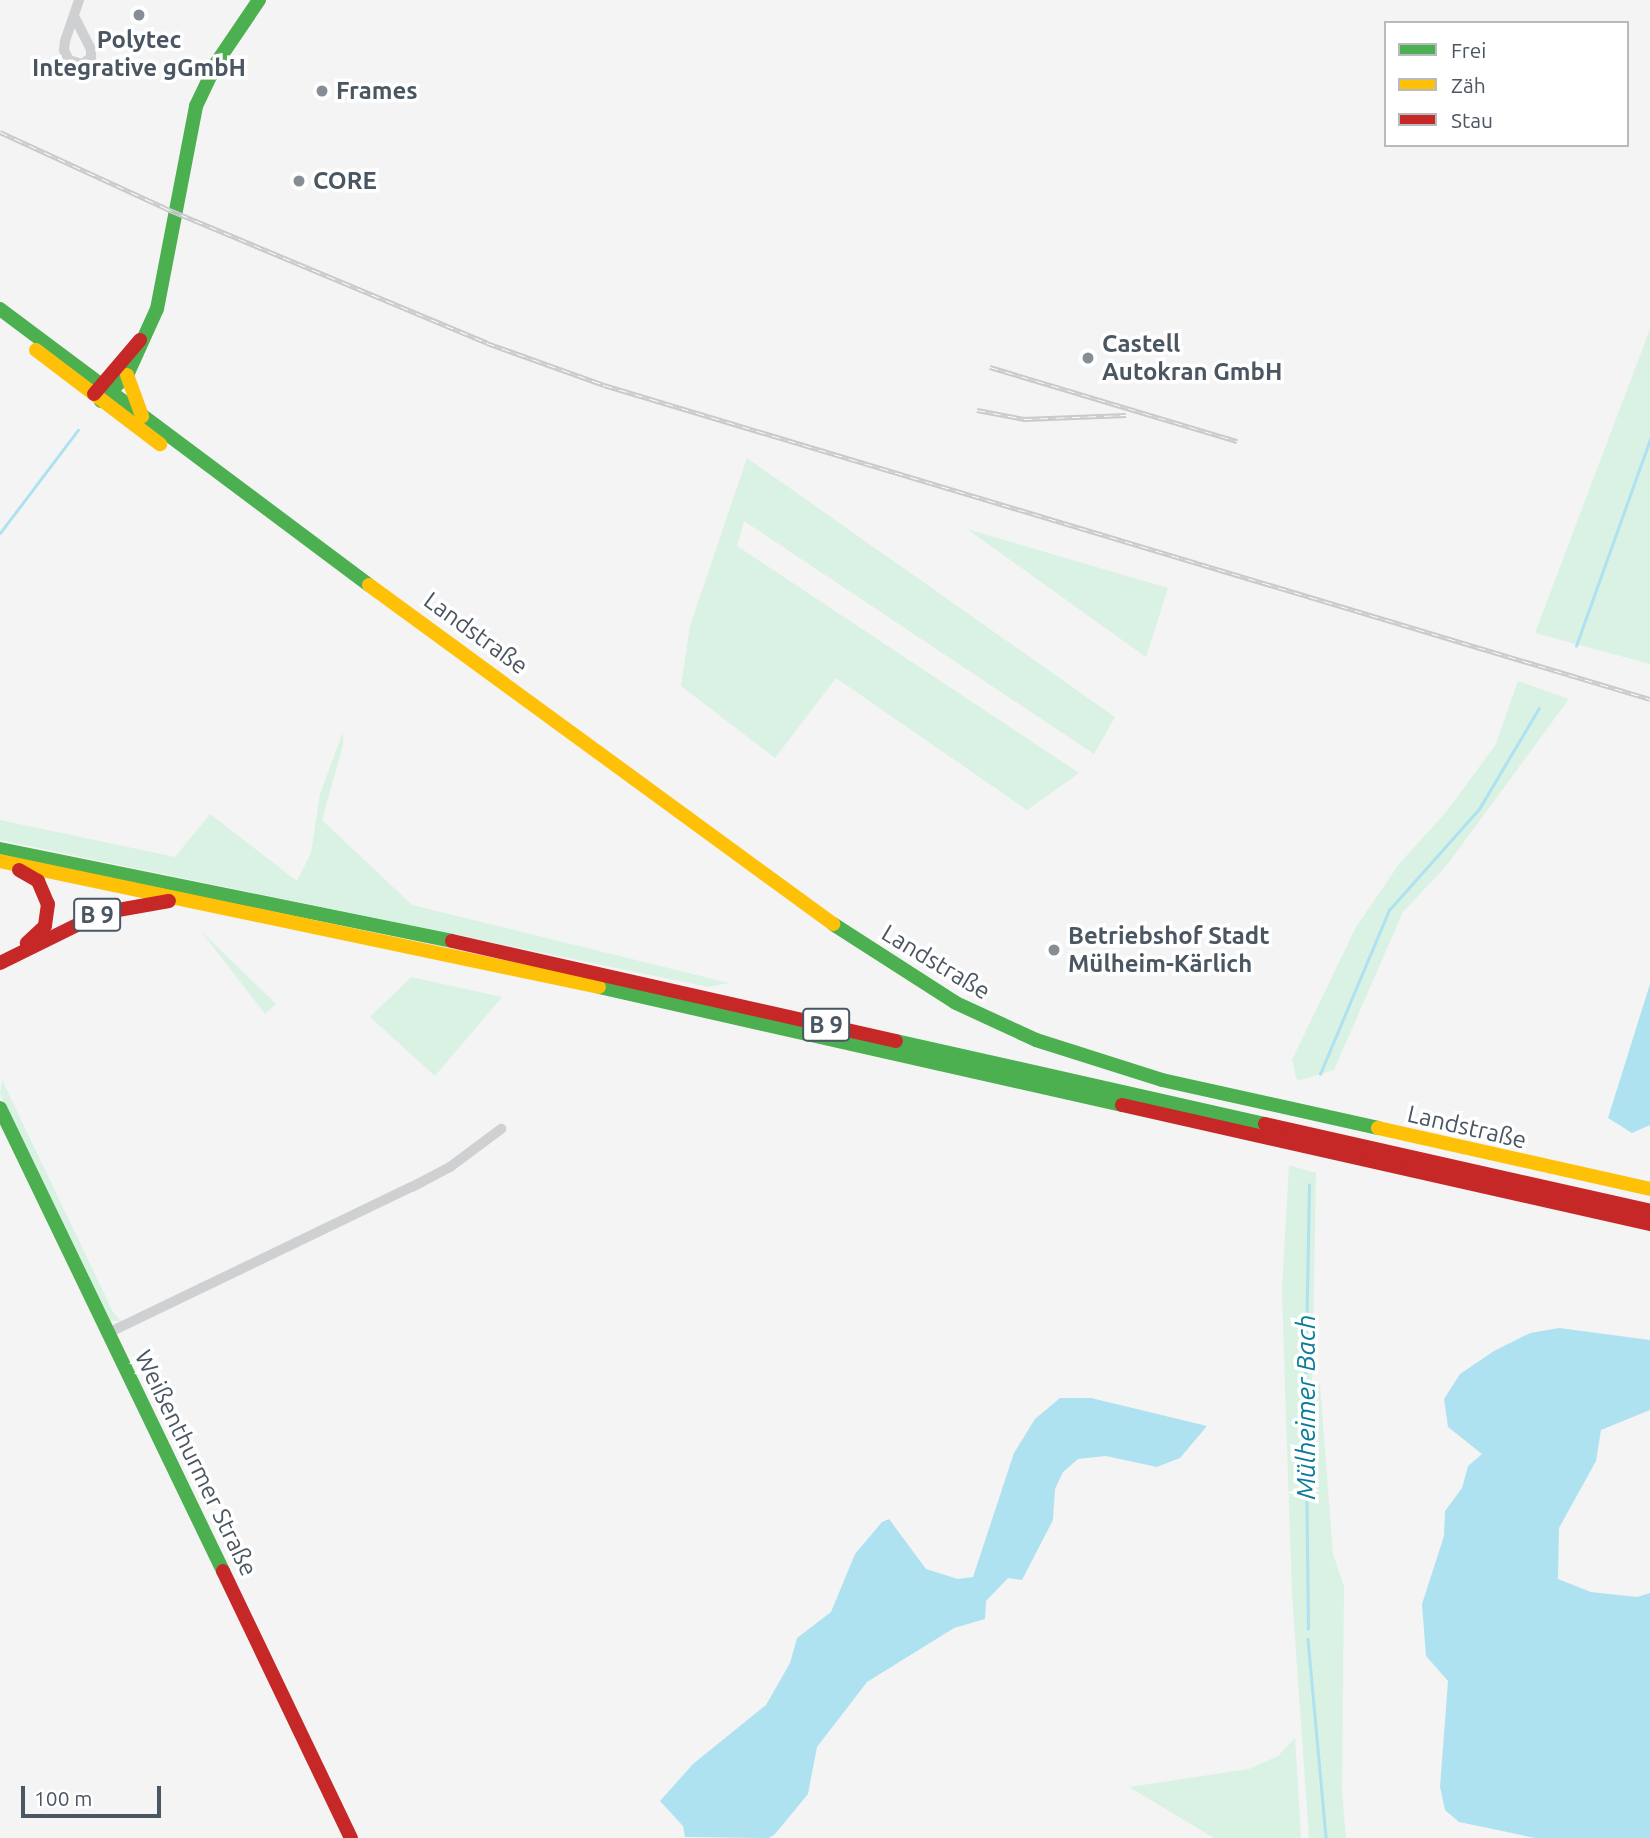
<!DOCTYPE html>
<meta charset="utf-8">
<style>
body{margin:0}
#map{position:relative;width:1650px;height:1838px;overflow:hidden;background:#f4f4f4;font-family:Ubuntu,sans-serif}
div>[style]{position:absolute}
.green>*{inset:0;background:#d9f2e3}
.water>*{inset:0;background:#aee2f0}
.stream>*{height:2.5px;margin:-1.25px;padding:0 1.25px;transform-origin:1.25px;border-radius:1.25px;background:#aee2f0}
.street>*{height:10px;margin:-5px;padding:0 5px;transform-origin:5px;border-radius:5px;background:#ced0d2}
.fast>*{height:14px;margin:-7px;padding:0 7px;transform-origin:7px;border-radius:7px;background:#4caf50}
.slow>*{height:14px;margin:-7px;padding:0 7px;transform-origin:7px;border-radius:7px;background:#ffc107}
.jam>*{height:14px;margin:-7px;padding:0 7px;transform-origin:7px;border-radius:7px;background:#c62828}
.rail>*{height:5px;margin-top:-2.5px;transform-origin:0;background:repeating-linear-gradient(90deg,#fff 0 8px,#c9cacc 0 16px);box-sizing:border-box;border-block:2px solid #c9cacc}
.dots>*{width:19px;height:19px;translate:-50% -50%;box-sizing:border-box;border:4px solid #fff;border-radius:50%}
span{translate:-50% -50%;white-space:nowrap;text-align:center;line-height:1.15;-webkit-text-stroke:7px #fff;paint-order:stroke}
.shield-label span{padding:2px 5px;background:#fff;border:2px solid;border-radius:5px;-webkit-text-stroke-width:0}
.shield-label{font-size:23px;color:#4a5661;font-weight:700}
.poi-label{font-size:24px;color:#4a5661;font-weight:700}
.left{translate:0 -50%;text-align:left}
.street-label{font-size:24px;color:#4a5661}
.water-label{font-size:26px;color:#0c7c9b;font-style:italic}
.legend{position:absolute;left:1384px;top:21px;width:245px;height:126px;box-sizing:border-box;background:#fff;border:2px solid #b7bbc0;margin:0;padding:9px 12px;list-style:none;font-size:21px;color:#4a5661}
.legend li{display:flex;align-items:center;gap:14px;height:35px}
.legend b{width:35px;border:2px solid #b7bbc0}
.scale{position:absolute;left:21px;top:1786px;width:140px;height:32px;box-sizing:border-box;border:4px solid #4a5661;border-top:0;padding-left:9px;font-size:21px;line-height:24px;white-space:nowrap;color:#4a5661;-webkit-text-stroke:5px #fff;paint-order:stroke}
</style>
<div id="map">
<div class="green">
<div style="clip-path:polygon(1650px 329px,1650px 664px,1535px 633px)"></div>
<div style="clip-path:polygon(747px 458px,1115px 717px,1094px 754px,744px 521px,737px 546px,1079px 773px,1027px 810px,836px 678px,775px 758px,681px 686px,690px 626px)"></div>
<div style="clip-path:polygon(967px 529px,1168px 588px,1146px 657px)"></div>
<div style="clip-path:polygon(1518px 681px,1569px 699px,1447px 865px,1403px 912px,1334px 1070px,1297px 1081px,1292px 1060px,1356px 927px,1399px 864px,1447px 811px,1496px 744px)"></div>
<div style="clip-path:polygon(343px 732px,343px 745px,322px 820px,412px 905px,729px 983px,708px 987px,0 840px,0 820px,175px 857px,210px 814px,297px 881px,311px 853px,320px 794px)"></div>
<div style="clip-path:polygon(200px 930px,276px 1004px,265px 1014px)"></div>
<div style="clip-path:polygon(411px 977px,502px 997px,435px 1076px,370px 1017px)"></div>
<div style="clip-path:polygon(2px 1080px,113px 1312px,121px 1321px,107px 1320px,0 1094px)"></div>
<div style="clip-path:polygon(1289px 1165px,1316px 1173px,1312px 1385px,1320px 1385px,1333px 1554px,1344px 1586px,1342px 1792px,1346px 1838px,1309px 1838px,1292px 1594px,1285px 1388px,1282px 1290px)"></div>
<div style="clip-path:polygon(1295px 1738px,1301px 1838px,1214px 1838px,1129px 1787px,1249px 1769px,1278px 1756px)"></div>
</div>
<div class="water">
<div style="clip-path:polygon(1650px 984px,1650px 1125px,1632px 1133px,1608px 1118px)"></div>
<div style="clip-path:polygon(1559px 1328px,1650px 1340px,1650px 1410px,1601px 1430px,1596px 1461px,1559px 1528px,1558px 1579px,1591px 1592px,1637px 1597px,1650px 1593px,1650px 1838px,1535px 1838px,1459px 1822px,1445px 1810px,1440px 1787px,1448px 1681px,1426px 1656px,1422px 1604px,1444px 1536px,1445px 1511px,1462px 1488px,1468px 1466px,1482px 1454px,1448px 1427px,1444px 1399px,1460px 1374px,1494px 1351px,1530px 1333px)"></div>
<div style="clip-path:polygon(1060px 1398px,1091px 1398px,1207px 1426px,1180px 1458px,1157px 1467px,1106px 1456px,1078px 1459px,1063px 1472px,1055px 1489px,1053px 1520px,1022px 1580px,1008px 1578px,986px 1601px,985px 1619px,954px 1628px,867px 1682px,817px 1747px,808px 1794px,775px 1834px,769px 1838px,685px 1837px,683px 1826px,660px 1801px,693px 1764px,766px 1705px,790px 1663px,797px 1638px,831px 1612px,855px 1554px,882px 1522px,889px 1519px,926px 1569px,958px 1579px,973px 1577px,1014px 1453px,1035px 1419px)"></div>
</div>
<div class="stream">
<div style="left:0;top:533px;width:129px;rotate:-52.9deg"></div>
<div style="left:1576px;top:646px;width:220px;rotate:-70.3deg"></div>
<div style="left:1320px;top:1074px;width:178px;rotate:-67.2deg"></div>
<div style="left:1389px;top:910px;width:135px;rotate:-48.3deg"></div>
<div style="left:1479px;top:809px;width:117px;rotate:-59.3deg"></div>
<div style="left:1308px;top:1629px;width:234px;rotate:-90.7deg"></div>
<div style="left:1305px;top:1395px;width:210px;rotate:-88.9deg"></div>
<div style="left:1308px;top:1639px;width:200px;rotate:84.8deg"></div>
</div>
<div class="street">
<div style="left:74px;top:16px;width:37px;rotate:63deg"></div>
<div style="left:91px;top:49px;width:9px;rotate:90deg"></div>
<div style="left:91px;top:58px;width:11px;rotate:146deg"></div>
<div style="left:82px;top:64px;width:14px;rotate:-163deg"></div>
<div style="left:69px;top:60px;width:11px;rotate:-117deg"></div>
<div style="left:64px;top:50px;width:9px;rotate:-84deg"></div>
<div style="left:65px;top:41px;width:43px;rotate:-71.1deg"></div>
<div style="left:108px;top:1333px;width:337px;rotate:-25.7deg"></div>
<div style="left:412px;top:1187px;width:43px;rotate:-27.8deg"></div>
<div style="left:450px;top:1167px;width:64px;rotate:-36.7deg"></div>
</div>
<div class="fast">
<div style="left:0;top:309px;width:461px;rotate:36.8deg"></div>
<div style="left:101px;top:401px;width:37px;rotate:-45deg"></div>
<div style="left:127px;top:375px;width:72px;rotate:-65.6deg"></div>
<div style="left:157px;top:309px;width:207px;rotate:-79.1deg"></div>
<div style="left:196px;top:106px;width:49px;rotate:-64.5deg"></div>
<div style="left:217px;top:62px;width:75px;rotate:-55.9deg"></div>
<div style="left:0;top:849px;width:461px;rotate:11.5deg"></div>
<div style="left:833px;top:924px;width:146px;rotate:32.7deg"></div>
<div style="left:956px;top:1003px;width:88px;rotate:24.8deg"></div>
<div style="left:1036px;top:1040px;width:132px;rotate:17.6deg"></div>
<div style="left:1162px;top:1080px;width:221px;rotate:12.5deg"></div>
<div style="left:599px;top:987px;width:536px;rotate:12.71deg"></div>
<div style="left:896px;top:1041px;width:378px;rotate:12.7deg"></div>
<div style="left:0;top:1108px;width:514px;rotate:64.28deg"></div>
</div>
<div class="slow">
<div style="left:36px;top:350px;width:156px;rotate:37.2deg"></div>
<div style="left:127px;top:375px;width:44px;rotate:69.9deg"></div>
<div style="left:369px;top:585px;width:575px;rotate:36.15deg"></div>
<div style="left:0;top:861px;width:612px;rotate:11.88deg"></div>
<div style="left:1378px;top:1128px;width:279px;rotate:12.6deg"></div>
</div>
<div class="jam">
<div style="left:94px;top:394px;width:71px;rotate:-49.6deg"></div>
<div style="left:19px;top:870px;width:22px;rotate:30deg"></div>
<div style="left:38px;top:881px;width:25px;rotate:67deg"></div>
<div style="left:48px;top:904px;width:22px;rotate:98deg"></div>
<div style="left:45px;top:926px;width:25px;rotate:137deg"></div>
<div style="left:452px;top:941px;width:455px;rotate:12.7deg"></div>
<div style="left:0;top:963px;width:113px;rotate:-26.3deg"></div>
<div style="left:101px;top:913px;width:69px;rotate:-10deg"></div>
<div style="left:1122px;top:1105px;width:541px;rotate:12.7deg"></div>
<div style="left:1265px;top:1124px;width:395px;rotate:12.7deg"></div>
<div style="left:223px;top:1571px;width:296px;rotate:64.4deg"></div>
</div>
<div class="rail">
<div style="left:0;top:132px;width:182px;rotate:24.7deg"></div>
<div style="left:165px;top:208px;width:349px;rotate:22.7deg"></div>
<div style="left:487px;top:343px;width:124px;rotate:19.7deg"></div>
<div style="left:604px;top:385px;width:1092px;rotate:16.71deg"></div>
<div style="left:990px;top:367px;width:258px;rotate:16.7deg"></div>
<div style="left:977px;top:410px;width:48px;rotate:10.8deg"></div>
<div style="left:1024px;top:419px;width:102px;rotate:-2.2deg"></div>
</div>
<div class="dots">
<div style="left:139px;top:15px;background:#868d94"></div>
<div style="left:322px;top:91px;background:#868d94"></div>
<div style="left:299px;top:181px;background:#868d94"></div>
<div style="left:1088px;top:358px;background:#868d94"></div>
<div style="left:1054px;top:950px;background:#868d94"></div>
</div>
<div class="shield-label">
<span style="left:97px;top:915px">B 9</span>
<span style="left:826px;top:1025px">B 9</span>
</div>
<div class="poi-label">
<span style="left:139px;top:54px">Polytec<br>Integrative gGmbH</span>
<span class="left" style="left:336px;top:91px">Frames</span>
<span class="left" style="left:313px;top:181px">CORE</span>
<span class="left" style="left:1102px;top:358px">Castell<br>Autokran GmbH</span>
<span class="left" style="left:1068px;top:950px">Betriebshof Stadt<br>Mülheim-Kärlich</span>
</div>
<div class="street-label">
<span style="left:476px;top:633px;rotate:36deg">Landstraße</span>
<span style="left:936px;top:962px;rotate:31deg">Landstraße</span>
<span style="left:1467px;top:1127px;rotate:13deg">Landstraße</span>
<span style="left:196px;top:1463px;rotate:64deg">Weißenthurmer Straße</span>
</div>
<div class="water-label">
<span style="left:1306px;top:1407px;rotate:-90deg">Mülheimer Bach</span>
</div>
<ul class="legend">
<li><b style="height:9px;background:#4caf50"></b>Frei</li>
<li><b style="height:9px;background:#ffc107"></b>Zäh</li>
<li><b style="height:9px;background:#c62828"></b>Stau</li>
</ul>
<div class="scale">100 m</div>
</div>
